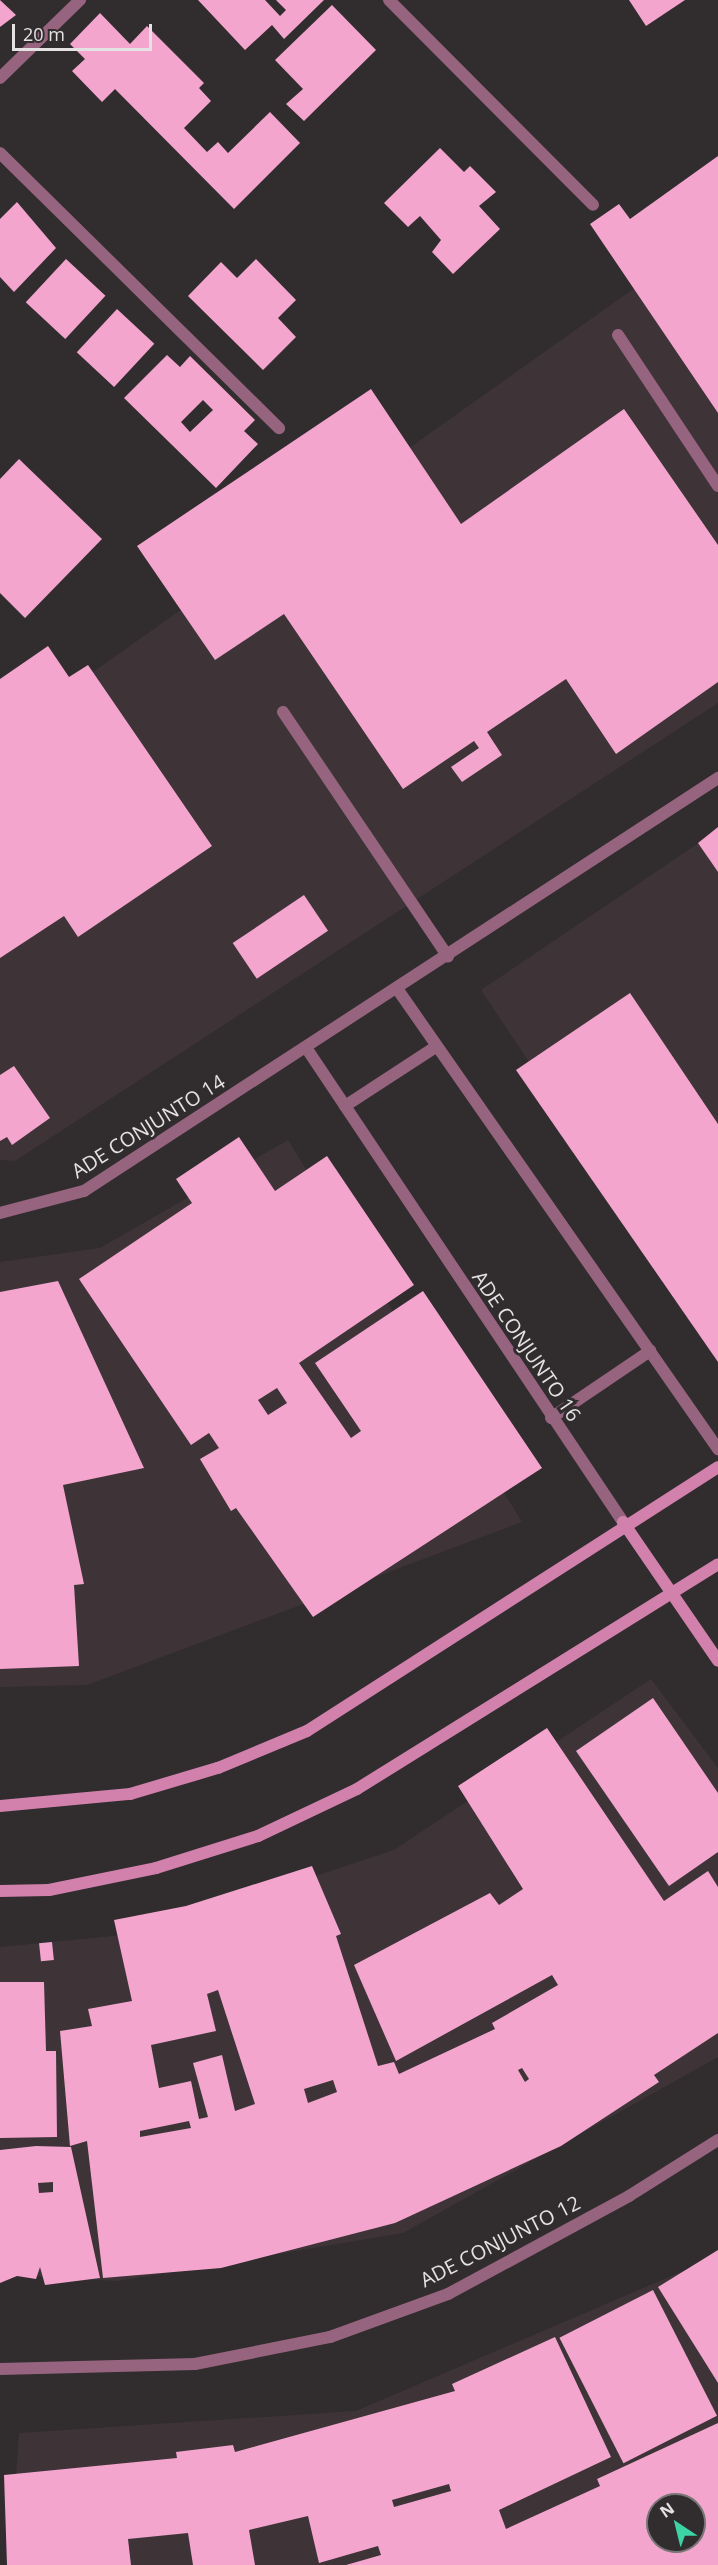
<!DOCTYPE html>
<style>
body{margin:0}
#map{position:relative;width:718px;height:2565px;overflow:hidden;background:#312c2e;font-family:"Open Sans",sans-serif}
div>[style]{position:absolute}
.built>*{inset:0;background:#3e3438}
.building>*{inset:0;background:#f3a5ce;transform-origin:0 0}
.lane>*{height:12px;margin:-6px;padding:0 6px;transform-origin:6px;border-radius:6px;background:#96647e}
.street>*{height:12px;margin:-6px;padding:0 6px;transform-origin:6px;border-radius:6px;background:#96647e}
.secondary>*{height:12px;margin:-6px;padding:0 6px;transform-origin:6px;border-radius:6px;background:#d181ac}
span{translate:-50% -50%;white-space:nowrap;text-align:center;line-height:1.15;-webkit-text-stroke:6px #312c2e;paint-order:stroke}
.street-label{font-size:20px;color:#e5e2e4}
.north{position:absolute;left:646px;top:2493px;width:60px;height:60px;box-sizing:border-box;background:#312c2e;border:2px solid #797577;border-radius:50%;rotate:325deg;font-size:16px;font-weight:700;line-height:24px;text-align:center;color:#e5e2e4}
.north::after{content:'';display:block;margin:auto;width:21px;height:27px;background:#3cd4a4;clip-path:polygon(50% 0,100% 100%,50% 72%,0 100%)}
.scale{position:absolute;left:12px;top:24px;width:140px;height:27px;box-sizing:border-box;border:3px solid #e5e2e4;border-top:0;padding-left:8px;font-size:18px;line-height:21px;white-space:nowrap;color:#e5e2e4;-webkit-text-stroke:4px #312c2e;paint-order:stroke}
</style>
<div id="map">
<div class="built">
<div style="clip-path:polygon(718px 229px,718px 703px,15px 1161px,0 1160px,0 738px)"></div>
<div style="clip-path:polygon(718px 830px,718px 1345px,481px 990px)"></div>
<div style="clip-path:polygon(288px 1140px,522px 1522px,87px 1685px,0 1687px,0 1262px,100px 1248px)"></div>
<div style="clip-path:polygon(651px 1679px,718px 1768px,718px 2057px,403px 2233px,118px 2281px,0 2274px,0 1947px,144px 1933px,394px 1850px)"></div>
<div style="clip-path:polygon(evenodd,718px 2256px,718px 2565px,10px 2565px,19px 2433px,356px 2411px,718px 2256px,658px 2505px,694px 2505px,694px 2541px,658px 2541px,658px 2505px)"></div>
</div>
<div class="building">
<div style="clip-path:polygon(0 0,16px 15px,0 27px)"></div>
<div style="clip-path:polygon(198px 0,265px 0,280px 16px,286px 10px,276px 0,324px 0,284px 39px,272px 25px,245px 50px)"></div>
<div style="clip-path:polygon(629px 0,685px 0,646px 26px)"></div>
<div style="clip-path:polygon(332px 5px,376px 50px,304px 121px,286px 104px,303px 89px,275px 60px)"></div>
<div style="clip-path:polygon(100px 13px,130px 44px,147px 26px,204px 83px,199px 88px,211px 101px,184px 128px,207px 152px,218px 142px,228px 153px,270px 112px,300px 143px,234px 209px,115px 89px,102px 102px,72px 71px,85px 59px,70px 44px)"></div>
<div style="clip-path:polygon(440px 148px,464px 172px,470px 166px,496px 192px,479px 206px,500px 229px,453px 274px,432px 252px,441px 240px,420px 216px,408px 227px,384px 203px)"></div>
<div style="clip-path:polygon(718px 156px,718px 413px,590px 224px,619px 204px,630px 219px)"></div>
<div style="clip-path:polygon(17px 202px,56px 248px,14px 292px,0 277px,0 219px)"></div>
<div style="left:66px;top:259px;width:54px;height:59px;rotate:43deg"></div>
<div style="clip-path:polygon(256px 259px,296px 300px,278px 318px,296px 337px,263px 370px,188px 296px,221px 262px,237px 278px)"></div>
<div style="left:117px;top:309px;width:51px;height:59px;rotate:43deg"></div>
<div style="clip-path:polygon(evenodd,167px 355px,180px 367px,190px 356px,255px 420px,244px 431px,258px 444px,216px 488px,124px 398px,167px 355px,203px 400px,213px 410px,190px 432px,181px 422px,203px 400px)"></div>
<div style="clip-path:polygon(371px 389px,461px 524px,624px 409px,718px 545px,718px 682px,616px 754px,566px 679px,487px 732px,502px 755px,462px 782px,451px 767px,479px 748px,474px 741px,403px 789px,284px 614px,215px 660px,137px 546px)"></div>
<div style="clip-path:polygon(19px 459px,102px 539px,25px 618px,0 593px,0 479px)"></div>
<div style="clip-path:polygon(48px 646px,69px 677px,88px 665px,212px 846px,78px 937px,64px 916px,0 958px,0 679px)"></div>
<div style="clip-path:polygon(718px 827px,718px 872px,698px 843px)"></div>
<div style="left:304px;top:895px;width:43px;height:86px;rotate:56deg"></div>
<div style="clip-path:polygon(630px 993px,718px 1124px,718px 1362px,516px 1070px)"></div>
<div style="clip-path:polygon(14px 1066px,50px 1118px,12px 1145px,7px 1137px,0 1141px,0 1075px)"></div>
<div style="clip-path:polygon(evenodd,239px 1137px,275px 1191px,327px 1156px,414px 1285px,299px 1363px,351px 1438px,361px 1431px,315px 1363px,423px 1291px,542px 1468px,313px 1617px,236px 1508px,231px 1511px,200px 1459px,219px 1448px,209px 1433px,191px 1445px,79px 1279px,192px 1203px,176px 1179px,239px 1137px,277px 1388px,287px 1403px,268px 1415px,258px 1400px,277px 1388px)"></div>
<div style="clip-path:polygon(58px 1281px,144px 1468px,63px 1485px,84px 1584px,74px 1585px,79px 1666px,0 1669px,0 1292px)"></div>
<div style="clip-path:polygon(653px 1698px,718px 1793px,718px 1852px,669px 1886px,576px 1751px)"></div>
<div style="clip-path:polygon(evenodd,547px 1728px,664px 1901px,708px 1871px,718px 1887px,718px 2033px,654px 2075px,659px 2082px,561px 2146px,395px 2223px,221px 2268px,103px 2278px,87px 2141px,70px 2146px,60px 2031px,92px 2026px,88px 2009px,132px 2001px,114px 1920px,186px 1906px,312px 1866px,341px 1934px,336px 1936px,378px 2066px,394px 2062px,399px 2074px,495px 2029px,492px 2023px,558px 1985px,552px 1975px,396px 2061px,354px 1965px,490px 1893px,499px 1905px,523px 1889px,458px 1786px,547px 1728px,218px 1990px,255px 2104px,235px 2111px,222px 2055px,193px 2063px,208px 2117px,199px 2119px,191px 2081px,159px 2088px,151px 2045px,216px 2031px,207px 1994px,218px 1990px,547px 1728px,522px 2068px,529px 2079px,525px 2082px,518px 2070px,522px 2068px,547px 1728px,333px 2080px,337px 2092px,308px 2103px,304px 2089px,333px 2080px,547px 1728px,189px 2121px,191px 2128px,140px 2137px,140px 2131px,189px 2121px)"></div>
<div style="left:52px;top:1942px;width:18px;height:13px;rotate:84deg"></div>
<div style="clip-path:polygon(0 1982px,44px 1982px,46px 2051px,56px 2051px,57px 2137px,0 2138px)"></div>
<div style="clip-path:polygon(evenodd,36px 2146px,71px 2147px,100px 2278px,45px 2285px,40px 2267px,36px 2279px,17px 2276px,0 2283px,0 2150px,36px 2146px,53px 2182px,53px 2192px,39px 2193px,38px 2183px,53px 2182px)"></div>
<div style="clip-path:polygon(718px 2250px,718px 2383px,658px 2287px)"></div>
<div style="left:653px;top:2290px;width:141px;height:105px;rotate:63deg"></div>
<div style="clip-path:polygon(evenodd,555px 2337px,611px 2457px,499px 2510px,506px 2529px,600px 2486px,597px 2479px,718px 2423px,718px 2565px,346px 2565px,381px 2555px,378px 2546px,319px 2563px,308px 2516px,249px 2530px,255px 2565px,193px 2565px,188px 2533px,128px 2539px,131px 2565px,7px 2565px,4px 2475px,177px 2458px,176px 2452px,233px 2445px,235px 2452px,455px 2391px,452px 2384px,555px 2337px,449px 2484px,451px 2491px,394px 2507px,392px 2500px,449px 2484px,555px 2337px,658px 2505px,694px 2505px,694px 2541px,658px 2541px,658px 2505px)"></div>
</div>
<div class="lane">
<div style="left:618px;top:335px;width:181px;rotate:56.5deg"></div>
<div style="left:283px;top:712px;width:295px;rotate:56deg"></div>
</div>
<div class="street">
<div style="left:389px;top:0;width:289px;rotate:45.1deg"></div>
<div style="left:0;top:78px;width:112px;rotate:-44.3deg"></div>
<div style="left:0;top:153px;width:392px;rotate:44.6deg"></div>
<div style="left:398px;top:990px;width:560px;rotate:55.12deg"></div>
<div style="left:307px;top:1049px;width:569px;rotate:56.25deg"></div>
<div style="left:345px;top:1106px;width:106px;rotate:-33.1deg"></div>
<div style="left:0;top:1213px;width:87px;rotate:-14.7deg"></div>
<div style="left:84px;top:1191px;width:757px;rotate:-33.08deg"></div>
<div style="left:551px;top:1418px;width:120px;rotate:-34.1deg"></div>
<div style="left:0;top:2369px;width:195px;rotate:-1.5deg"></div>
<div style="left:195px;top:2364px;width:138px;rotate:-11.3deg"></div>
<div style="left:330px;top:2337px;width:126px;rotate:-20deg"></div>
<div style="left:448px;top:2294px;width:206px;rotate:-28.4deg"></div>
<div style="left:629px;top:2196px;width:105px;rotate:-32.2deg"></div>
</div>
<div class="secondary">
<div style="left:623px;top:1522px;width:168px;rotate:55.6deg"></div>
<div style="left:0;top:1806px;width:131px;rotate:-5.3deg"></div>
<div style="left:130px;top:1794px;width:92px;rotate:-16.5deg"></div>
<div style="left:218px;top:1768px;width:96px;rotate:-22.6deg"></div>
<div style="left:307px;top:1731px;width:488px;rotate:-32.7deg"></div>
<div style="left:0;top:1891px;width:49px;rotate:-1.2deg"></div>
<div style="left:49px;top:1890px;width:109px;rotate:-11.6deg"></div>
<div style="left:156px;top:1868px;width:107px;rotate:-17.4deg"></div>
<div style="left:258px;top:1836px;width:110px;rotate:-25.4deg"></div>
<div style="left:357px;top:1789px;width:425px;rotate:-31.9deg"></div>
</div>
<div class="street-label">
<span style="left:148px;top:1126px;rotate:-32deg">ADE CONJUNTO 14</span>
<span style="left:527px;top:1346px;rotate:56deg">ADE CONJUNTO 16</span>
<span style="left:500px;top:2241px;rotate:-27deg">ADE CONJUNTO 12</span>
</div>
<div class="north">N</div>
<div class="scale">20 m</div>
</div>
